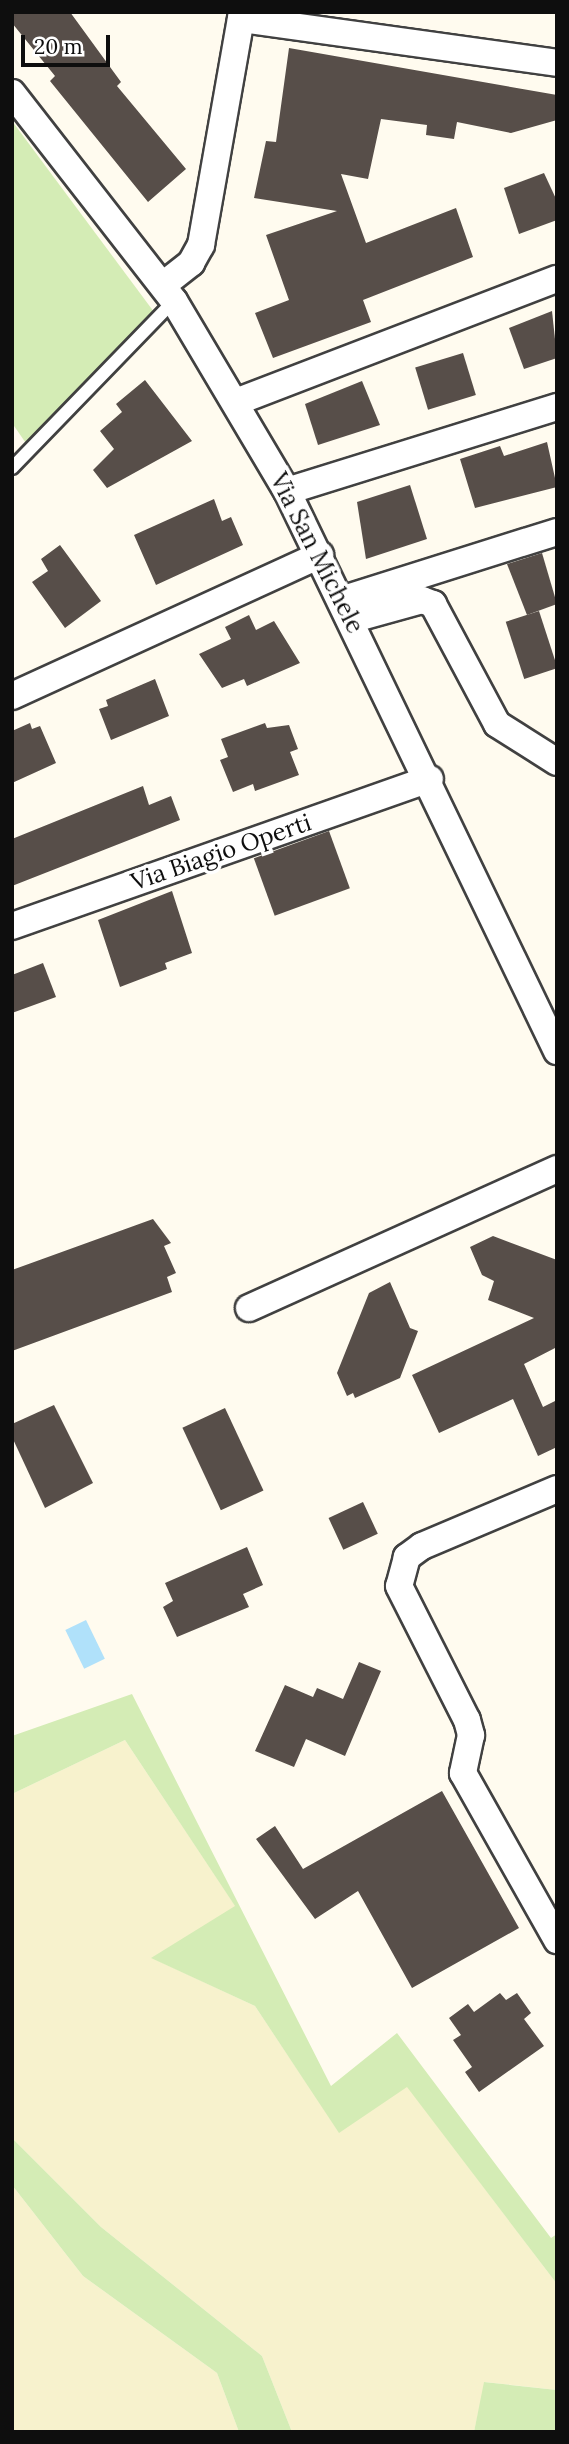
<!DOCTYPE html>
<style>
body{margin:0}
#map{position:relative;width:569px;height:2444px;overflow:hidden;background:#fffbef;font-family:Lora,serif}
div>[style]{position:absolute}
.farmland>*{inset:0;background:#f7f2cd}
.green>*{inset:0;background:#d4ecb5}
.water>*{inset:0;background:#b0e1fa;transform-origin:0 0}
.building>*{inset:0;background:#574e49;transform-origin:0 0}
.roads{filter:drop-shadow(2px 0 #414141) drop-shadow(-2px 0 #414141) drop-shadow(0 2px #414141) drop-shadow(0 -2px #414141)}
.lane>*{height:12px;margin:-6px;padding:0 6px;transform-origin:6px;border-radius:6px;background:#fff}
.street>*{height:26px;margin:-13px;padding:0 13px;transform-origin:13px;border-radius:13px;background:#fff}
span{translate:-50% -50%;white-space:nowrap;text-align:center;line-height:1.15;-webkit-text-stroke:7px #fff;paint-order:stroke}
.street-label{font-size:24px;color:#0e0e0e}
.frame{position:absolute;inset:0;border:14px solid #0e0e0e;pointer-events:none}
.scale{position:absolute;left:21px;top:35px;width:89px;height:32px;box-sizing:border-box;border:4px solid #0e0e0e;border-top:0;padding-left:9px;font-size:21px;line-height:24px;white-space:nowrap;color:#0e0e0e;-webkit-text-stroke:5px #fff;paint-order:stroke}
</style>
<div id="map">
<div class="farmland">
<div style="clip-path:polygon(125px 1740px,236px 1907px,152px 1958px,255px 2006px,339px 2132px,407px 2086px,557px 2284px,557px 2390px,485px 2382px,474px 2432px,292px 2432px,262px 2356px,101px 2227px,12px 2138px,12px 1794px)"></div>
<div style="clip-path:polygon(12px 2185px,83px 2276px,217px 2373px,239px 2432px,12px 2432px)"></div>
</div>
<div class="green">
<div style="clip-path:polygon(12px 121px,157px 316px,30px 449px,12px 423px)"></div>
<div style="clip-path:polygon(132px 1694px,331px 2086px,397px 2033px,551px 2238px,557px 2234px,557px 2284px,407px 2087px,339px 2133px,255px 2006px,151px 1958px,235px 1906px,125px 1740px,12px 1794px,12px 1736px)"></div>
<div style="clip-path:polygon(12px 2138px,101px 2227px,262px 2356px,292px 2432px,239px 2432px,217px 2373px,83px 2276px,12px 2185px)"></div>
<div style="clip-path:polygon(484px 2382px,557px 2390px,557px 2432px,474px 2432px)"></div>
</div>
<div class="water">
<div style="left:86px;top:1620px;width:43px;height:23px;rotate:64deg"></div>
</div>
<div class="building">
<div style="clip-path:polygon(12px 12px,70px 12px,121px 82px,117px 86px,186px 169px,148px 202px,50px 81px,55px 76px,12px 23px)"></div>
<div style="clip-path:polygon(289px 48px,557px 95px,557px 120px,511px 133px,457px 122px,454px 139px,426px 135px,427px 125px,381px 119px,368px 179px,341px 174px,366px 243px,456px 208px,473px 257px,363px 300px,371px 322px,273px 358px,255px 313px,289px 300px,266px 235px,337px 211px,254px 198px,266px 141px,276px 142px)"></div>
<div style="clip-path:polygon(544px 173px,557px 201px,557px 220px,519px 234px,504px 188px)"></div>
<div style="clip-path:polygon(552px 311px,557px 358px,524px 369px,509px 328px)"></div>
<div style="left:463px;top:353px;width:44px;height:50px;rotate:73deg"></div>
<div style="clip-path:polygon(145px 380px,192px 441px,107px 488px,93px 470px,114px 449px,100px 431px,122px 412px,116px 404px)"></div>
<div style="clip-path:polygon(362px 381px,380px 425px,318px 445px,305px 404px)"></div>
<div style="clip-path:polygon(547px 442px,557px 487px,475px 508px,460px 459px,500px 446px,504px 456px)"></div>
<div style="clip-path:polygon(410px 485px,427px 539px,366px 559px,357px 502px)"></div>
<div style="clip-path:polygon(214px 499px,222px 521px,231px 517px,243px 545px,156px 585px,134px 535px)"></div>
<div style="clip-path:polygon(60px 545px,101px 601px,65px 628px,32px 582px,48px 571px,41px 559px)"></div>
<div style="clip-path:polygon(542px 553px,557px 604px,527px 615px,507px 564px)"></div>
<div style="left:539px;top:611px;width:60px;height:35px;rotate:72deg"></div>
<div style="clip-path:polygon(249px 615px,256px 630px,274px 621px,300px 663px,247px 686px,244px 679px,222px 688px,199px 654px,231px 639px,225px 627px)"></div>
<div style="clip-path:polygon(155px 679px,169px 716px,111px 740px,99px 709px,108px 706px,106px 700px)"></div>
<div style="clip-path:polygon(30px 723px,32px 729px,40px 726px,56px 763px,12px 783px,12px 731px)"></div>
<div style="clip-path:polygon(265px 723px,267px 728px,289px 725px,298px 749px,290px 752px,299px 775px,255px 791px,253px 784px,233px 792px,220px 760px,228px 757px,221px 739px)"></div>
<div style="clip-path:polygon(143px 786px,149px 805px,171px 796px,180px 820px,12px 886px,12px 839px)"></div>
<div style="left:329px;top:831px;width:61px;height:80px;rotate:70deg"></div>
<div style="clip-path:polygon(172px 891px,192px 953px,165px 963px,167px 969px,120px 987px,98px 920px)"></div>
<div style="clip-path:polygon(43px 963px,56px 997px,12px 1013px,12px 975px)"></div>
<div style="clip-path:polygon(153px 1219px,171px 1243px,164px 1246px,176px 1273px,167px 1277px,172px 1292px,12px 1351px,12px 1270px)"></div>
<div style="clip-path:polygon(493px 1236px,557px 1260px,557px 1347px,524px 1364px,543px 1407px,557px 1400px,557px 1447px,538px 1456px,513px 1399px,439px 1433px,412px 1375px,534px 1318px,488px 1300px,494px 1281px,482px 1275px,470px 1247px)"></div>
<div style="clip-path:polygon(390px 1282px,410px 1328px,418px 1331px,400px 1378px,355px 1398px,353px 1393px,347px 1396px,337px 1373px,369px 1293px)"></div>
<div style="clip-path:polygon(54px 1405px,93px 1483px,45px 1508px,12px 1437px,12px 1424px)"></div>
<div style="left:225px;top:1408px;width:91px;height:47px;rotate:65deg"></div>
<div style="left:363px;top:1502px;width:35px;height:38px;rotate:65deg"></div>
<div style="clip-path:polygon(247px 1547px,263px 1585px,243px 1594px,249px 1607px,177px 1637px,163px 1607px,173px 1601px,165px 1583px)"></div>
<div style="clip-path:polygon(359px 1662px,381px 1671px,345px 1756px,306px 1739px,294px 1767px,255px 1751px,285px 1685px,313px 1697px,317px 1688px,343px 1699px)"></div>
<div style="clip-path:polygon(442px 1791px,519px 1928px,412px 1988px,358px 1891px,315px 1919px,256px 1839px,275px 1826px,303px 1869px)"></div>
<div style="clip-path:polygon(500px 1993px,506px 2000px,517px 1993px,531px 2013px,524px 2019px,544px 2046px,479px 2092px,465px 2072px,472px 2067px,453px 2040px,461px 2035px,449px 2018px,468px 2004px,474px 2012px)"></div>
</div>
<div class="roads">
<div class="lane">
<div style="left:12px;top:468px;width:233px;rotate:-45.9deg"></div>
</div>
<div class="street">
<div style="left:241px;top:19px;width:319px;rotate:7.9deg"></div>
<div style="left:12px;top:93px;width:264px;rotate:52.1deg"></div>
<div style="left:174px;top:301px;width:221px;rotate:59.3deg"></div>
<div style="left:287px;top:491px;width:622px;rotate:64.26deg"></div>
<div style="left:163px;top:285px;width:36px;rotate:-38deg"></div>
<div style="left:191px;top:263px;width:21px;rotate:-61deg"></div>
<div style="left:201px;top:245px;width:237px;rotate:-80deg"></div>
<div style="left:236px;top:402px;width:344px;rotate:-21deg"></div>
<div style="left:287px;top:491px;width:283px;rotate:-17.3deg"></div>
<div style="left:341px;top:600px;width:226px;rotate:-17.5deg"></div>
<div style="left:350px;top:620px;width:75px;rotate:-15.5deg"></div>
<div style="left:422px;top:600px;width:12px;rotate:20deg"></div>
<div style="left:433px;top:604px;width:136px;rotate:61.9deg"></div>
<div style="left:497px;top:724px;width:71px;rotate:32.3deg"></div>
<div style="left:12px;top:696px;width:339px;rotate:-24.6deg"></div>
<div style="left:12px;top:926px;width:443px;rotate:-19.4deg"></div>
<div style="left:249px;top:1308px;width:338px;rotate:-24.3deg"></div>
<div style="left:557px;top:1489px;width:147px;rotate:157.1deg"></div>
<div style="left:422px;top:1546px;width:19px;rotate:144deg"></div>
<div style="left:407px;top:1557px;width:30px;rotate:105deg"></div>
<div style="left:399px;top:1586px;width:150px;rotate:63.1deg"></div>
<div style="left:467px;top:1720px;width:16px;rotate:75deg"></div>
<div style="left:471px;top:1735px;width:39px;rotate:102deg"></div>
<div style="left:463px;top:1773px;width:192px;rotate:60.6deg"></div>
</div>
</div>
<div class="street-label">
<span style="left:317px;top:553px;rotate:63deg">Via San Michele</span>
<span style="left:221px;top:852px;rotate:-19deg">Via Biagio Operti</span>
</div>
<div class="frame"></div>
<div class="scale">20 m</div>
</div>
